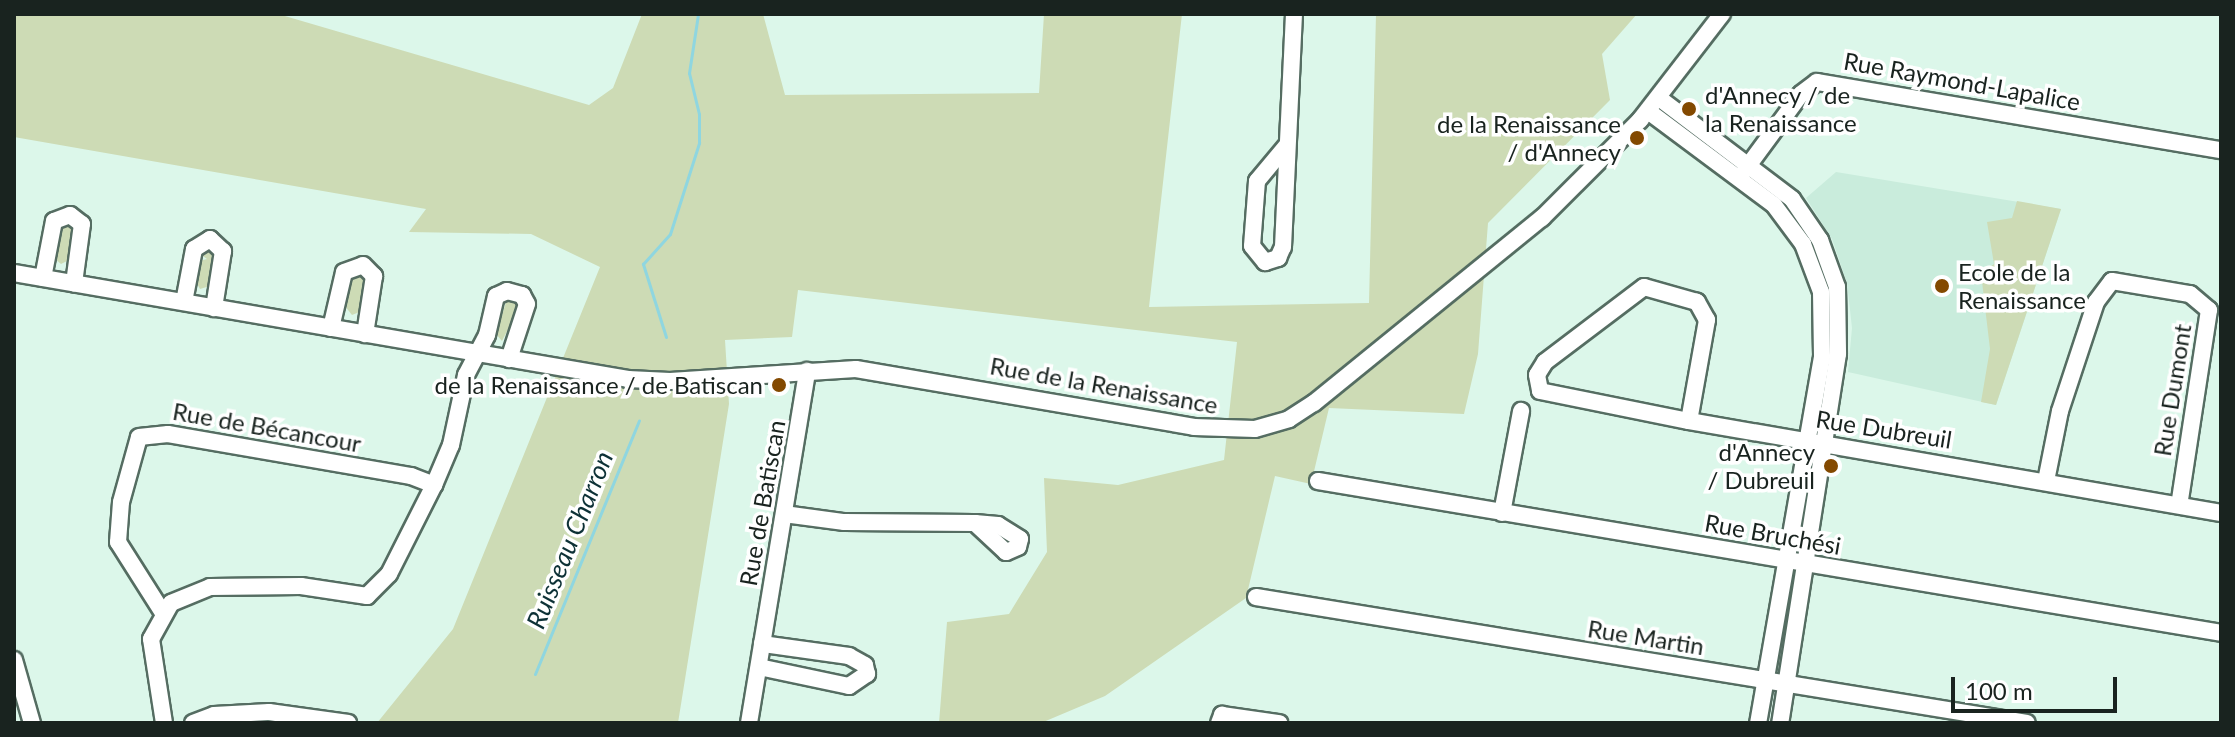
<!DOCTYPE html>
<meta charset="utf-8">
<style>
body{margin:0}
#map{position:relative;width:2235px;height:737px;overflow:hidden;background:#dcf7ea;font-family:Lato,sans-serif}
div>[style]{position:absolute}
.built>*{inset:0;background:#c9ecdc}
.green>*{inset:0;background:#cddbb5}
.stream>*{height:3px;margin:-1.5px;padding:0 1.5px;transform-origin:1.5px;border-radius:1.5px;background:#8fd6e0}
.roads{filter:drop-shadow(2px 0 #556d62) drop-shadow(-2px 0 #556d62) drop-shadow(0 2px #556d62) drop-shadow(0 -2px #556d62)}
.minor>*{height:16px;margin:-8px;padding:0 8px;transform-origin:8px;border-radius:8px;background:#fff}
.dots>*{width:22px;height:22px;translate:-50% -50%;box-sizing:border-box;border:4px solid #fff;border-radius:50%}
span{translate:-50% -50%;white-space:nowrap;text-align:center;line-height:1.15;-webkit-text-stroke:7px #fff;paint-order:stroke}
.street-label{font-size:24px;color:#19231f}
.poi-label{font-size:24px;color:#19231f}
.left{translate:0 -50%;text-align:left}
.right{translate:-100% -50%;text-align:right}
.water-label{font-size:26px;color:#0d3136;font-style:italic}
.frame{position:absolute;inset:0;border:16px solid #19231f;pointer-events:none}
.scale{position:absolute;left:1951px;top:677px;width:166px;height:36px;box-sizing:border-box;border:4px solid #19231f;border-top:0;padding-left:10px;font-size:24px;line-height:28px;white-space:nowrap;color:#19231f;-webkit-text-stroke:6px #fff;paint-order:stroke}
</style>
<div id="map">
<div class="built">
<div style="clip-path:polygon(1836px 172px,2061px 209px,1996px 405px,1848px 372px,1852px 328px,1847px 283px,1832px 239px,1806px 198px)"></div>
</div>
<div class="green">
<div style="clip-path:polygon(14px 14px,278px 14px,589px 105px,613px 88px,642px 14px,763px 14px,785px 95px,1039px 93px,1044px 14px,1182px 14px,1149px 307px,1369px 303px,1376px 14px,1637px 14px,1602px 54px,1610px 100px,1488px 223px,1478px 354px,1464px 414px,1329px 408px,1311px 484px,1275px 476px,1246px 598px,1105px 696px,1041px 723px,939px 723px,947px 622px,1009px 614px,1047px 552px,1044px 478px,1118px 485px,1224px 460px,1237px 342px,798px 290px,792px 337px,725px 340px,729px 404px,678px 723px,377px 723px,453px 629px,600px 267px,531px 234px,409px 232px,426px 209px,14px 137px)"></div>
<div style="clip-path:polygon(2017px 201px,2061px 209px,1996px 405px,1981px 402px,1990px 349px,1981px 273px,1994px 264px,1987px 222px,2012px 218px)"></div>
<div style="clip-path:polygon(67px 222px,75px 228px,69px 260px,61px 264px,54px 258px,60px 226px)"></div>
<div style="clip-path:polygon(207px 246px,215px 251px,210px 286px,200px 289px,195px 280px,199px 261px,207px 259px,200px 254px)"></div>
<div style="clip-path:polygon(354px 273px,367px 278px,362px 311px,352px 315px,344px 305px)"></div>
<div style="clip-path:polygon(507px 299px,520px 306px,502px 341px,496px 334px)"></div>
</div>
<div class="stream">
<div style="left:666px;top:337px;width:77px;rotate:-107.5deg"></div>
<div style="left:643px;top:264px;width:40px;rotate:-48deg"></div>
<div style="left:670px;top:234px;width:96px;rotate:-72.3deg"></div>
<div style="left:699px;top:143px;width:29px;rotate:-90deg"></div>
<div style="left:699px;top:114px;width:42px;rotate:-103.7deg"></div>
<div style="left:689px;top:73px;width:60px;rotate:-81.3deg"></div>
<div style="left:535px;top:674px;width:274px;rotate:-67.7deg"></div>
</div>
<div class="roads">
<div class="minor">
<div style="left:1659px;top:98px;width:167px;rotate:37.2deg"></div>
<div style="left:1792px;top:199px;width:50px;rotate:55.7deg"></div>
<div style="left:1820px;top:240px;width:50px;rotate:70.1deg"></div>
<div style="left:1837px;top:287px;width:67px;rotate:89.1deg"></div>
<div style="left:1838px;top:354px;width:374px;rotate:98.9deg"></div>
<div style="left:1648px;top:111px;width:157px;rotate:36.7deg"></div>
<div style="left:1774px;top:205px;width:49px;rotate:53.4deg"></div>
<div style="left:1803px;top:244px;width:51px;rotate:69.4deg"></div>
<div style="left:1821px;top:292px;width:65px;rotate:89.1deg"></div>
<div style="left:1822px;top:357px;width:372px;rotate:99.9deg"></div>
<div style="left:1287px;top:145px;width:47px;rotate:129.8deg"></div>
<div style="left:1257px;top:181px;width:65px;rotate:94.4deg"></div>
<div style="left:1252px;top:246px;width:21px;rotate:51deg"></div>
<div style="left:1265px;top:262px;width:14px;rotate:-17deg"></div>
<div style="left:1278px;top:258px;width:12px;rotate:-66deg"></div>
<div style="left:1283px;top:247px;width:233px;rotate:-87.3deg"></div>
<div style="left:1745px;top:170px;width:94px;rotate:-53.6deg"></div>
<div style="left:1801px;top:94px;width:20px;rotate:-37deg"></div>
<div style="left:1817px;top:82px;width:410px;rotate:9.6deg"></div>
<div style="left:14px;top:273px;width:623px;rotate:9.79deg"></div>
<div style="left:628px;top:379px;width:42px;rotate:2.7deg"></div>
<div style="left:670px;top:381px;width:186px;rotate:-3.7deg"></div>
<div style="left:856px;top:369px;width:343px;rotate:9.7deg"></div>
<div style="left:1194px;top:427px;width:61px;rotate:1.9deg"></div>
<div style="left:1255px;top:429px;width:35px;rotate:-16deg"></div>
<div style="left:1289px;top:419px;width:30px;rotate:-33deg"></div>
<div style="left:1314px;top:403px;width:294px;rotate:-39.1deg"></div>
<div style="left:1542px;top:218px;width:139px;rotate:-45deg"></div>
<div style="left:1640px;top:120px;width:134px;rotate:-52.3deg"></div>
<div style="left:43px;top:278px;width:58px;rotate:-79.1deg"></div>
<div style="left:54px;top:221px;width:17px;rotate:-21deg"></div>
<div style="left:70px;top:215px;width:15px;rotate:37deg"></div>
<div style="left:82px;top:224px;width:60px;rotate:97.7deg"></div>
<div style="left:184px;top:302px;width:54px;rotate:-79.3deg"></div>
<div style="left:194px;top:249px;width:19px;rotate:-32deg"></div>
<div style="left:210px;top:239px;width:18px;rotate:43deg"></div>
<div style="left:223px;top:251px;width:58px;rotate:99deg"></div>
<div style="left:331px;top:328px;width:57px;rotate:-76.9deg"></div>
<div style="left:344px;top:272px;width:20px;rotate:-20deg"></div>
<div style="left:363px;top:265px;width:16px;rotate:45deg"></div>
<div style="left:374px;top:276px;width:59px;rotate:98.8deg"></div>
<div style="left:1689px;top:421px;width:103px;rotate:-79.9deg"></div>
<div style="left:1707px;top:320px;width:21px;rotate:-119deg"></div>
<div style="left:1697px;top:302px;width:55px;rotate:-164.2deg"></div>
<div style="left:1644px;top:287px;width:124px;rotate:142.9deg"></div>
<div style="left:1545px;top:362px;width:15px;rotate:122deg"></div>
<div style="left:1537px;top:375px;width:16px;rotate:79deg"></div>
<div style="left:1540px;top:391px;width:152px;rotate:11.4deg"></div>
<div style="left:1689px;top:421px;width:540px;rotate:9.81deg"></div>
<div style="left:1318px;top:481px;width:916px;rotate:9.55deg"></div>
<div style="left:2046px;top:481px;width:71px;rotate:-78.7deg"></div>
<div style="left:2060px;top:411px;width:115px;rotate:-71.7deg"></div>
<div style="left:2096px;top:302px;width:26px;rotate:-53deg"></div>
<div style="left:2112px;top:281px;width:79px;rotate:9.5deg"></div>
<div style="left:2190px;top:294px;width:25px;rotate:40deg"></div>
<div style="left:2209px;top:310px;width:197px;rotate:98.7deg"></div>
<div style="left:1502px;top:513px;width:104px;rotate:-79.4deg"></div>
<div style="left:784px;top:514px;width:61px;rotate:7.6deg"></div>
<div style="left:844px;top:522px;width:131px;rotate:0.4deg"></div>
<div style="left:975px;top:523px;width:23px;rotate:5deg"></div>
<div style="left:998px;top:525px;width:26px;rotate:32deg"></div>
<div style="left:1020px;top:539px;width:8px;rotate:104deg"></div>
<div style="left:1018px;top:547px;width:13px;rotate:157deg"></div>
<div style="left:1006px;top:552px;width:42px;rotate:-136.9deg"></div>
<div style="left:1256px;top:597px;width:781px;rotate:9.28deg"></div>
<div style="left:163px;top:613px;width:84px;rotate:-122.4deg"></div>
<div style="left:118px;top:542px;width:40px;rotate:-85.7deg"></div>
<div style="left:121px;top:502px;width:67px;rotate:-74.5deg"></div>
<div style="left:139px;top:437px;width:29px;rotate:-6deg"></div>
<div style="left:168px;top:434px;width:247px;rotate:9.8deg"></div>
<div style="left:411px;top:476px;width:25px;rotate:21deg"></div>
<div style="left:14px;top:660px;width:66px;rotate:74.1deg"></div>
<div style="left:759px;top:667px;width:92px;rotate:11.9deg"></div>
<div style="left:849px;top:686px;width:22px;rotate:-34deg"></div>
<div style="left:867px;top:674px;width:9px;rotate:-103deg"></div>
<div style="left:865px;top:665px;width:18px;rotate:-151deg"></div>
<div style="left:849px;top:656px;width:88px;rotate:-172.1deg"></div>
<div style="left:164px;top:723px;width:85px;rotate:-98.8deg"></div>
<div style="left:151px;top:639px;width:41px;rotate:-60.9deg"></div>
<div style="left:171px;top:603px;width:42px;rotate:-22.3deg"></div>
<div style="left:210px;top:587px;width:91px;rotate:-0.6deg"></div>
<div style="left:301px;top:586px;width:67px;rotate:8.6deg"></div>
<div style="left:367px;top:596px;width:31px;rotate:-45deg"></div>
<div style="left:389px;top:574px;width:100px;rotate:-63.2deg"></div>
<div style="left:434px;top:485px;width:43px;rotate:-67deg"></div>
<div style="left:451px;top:445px;width:72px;rotate:-77.9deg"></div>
<div style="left:466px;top:375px;width:45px;rotate:-62.3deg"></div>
<div style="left:487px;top:335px;width:40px;rotate:-77deg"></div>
<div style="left:496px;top:296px;width:12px;rotate:-24deg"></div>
<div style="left:507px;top:291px;width:16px;rotate:15deg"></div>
<div style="left:522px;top:295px;width:10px;rotate:61deg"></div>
<div style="left:527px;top:304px;width:58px;rotate:108.1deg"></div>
<div style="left:193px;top:723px;width:22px;rotate:-21deg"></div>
<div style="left:214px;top:715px;width:55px;rotate:-3.1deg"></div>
<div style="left:269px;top:712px;width:80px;rotate:7.9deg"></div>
<div style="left:749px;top:723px;width:357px;rotate:-80.6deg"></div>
<div style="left:1219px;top:723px;width:9px;rotate:-69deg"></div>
<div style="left:1222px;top:715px;width:58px;rotate:8deg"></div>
</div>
</div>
<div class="dots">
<div style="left:1689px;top:109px;background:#834900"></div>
<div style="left:1637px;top:138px;background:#834900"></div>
<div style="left:1942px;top:286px;background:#834900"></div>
<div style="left:779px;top:385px;background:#834900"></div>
<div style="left:1831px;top:466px;background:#834900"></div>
</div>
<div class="street-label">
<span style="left:1962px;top:81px;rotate:10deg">Rue Raymond-Lapalice</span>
<span style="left:1104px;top:385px;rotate:10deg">Rue de la Renaissance</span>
<span style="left:2172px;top:390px;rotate:-81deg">Rue Dumont</span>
<span style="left:267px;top:427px;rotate:10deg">Rue de Bécancour</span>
<span style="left:1884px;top:429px;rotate:9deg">Rue Dubreuil</span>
<span style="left:762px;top:503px;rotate:-80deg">Rue de Batiscan</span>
<span style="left:1773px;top:534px;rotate:10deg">Rue Bruchési</span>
<span style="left:1646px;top:637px;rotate:9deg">Rue Martin</span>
</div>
<div class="poi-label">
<span class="left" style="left:1705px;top:109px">d'Annecy / de<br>la Renaissance</span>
<span class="right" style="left:1621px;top:138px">de la Renaissance<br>/ d'Annecy</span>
<span class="left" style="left:1958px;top:286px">Ecole de la<br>Renaissance</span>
<span class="right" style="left:763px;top:385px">de la Renaissance / de Batiscan</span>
<span class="right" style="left:1815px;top:466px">d'Annecy<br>/ Dubreuil</span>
</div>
<div class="water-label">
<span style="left:570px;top:540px;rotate:-68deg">Ruisseau Charron</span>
</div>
<div class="frame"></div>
<div class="scale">100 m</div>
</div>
